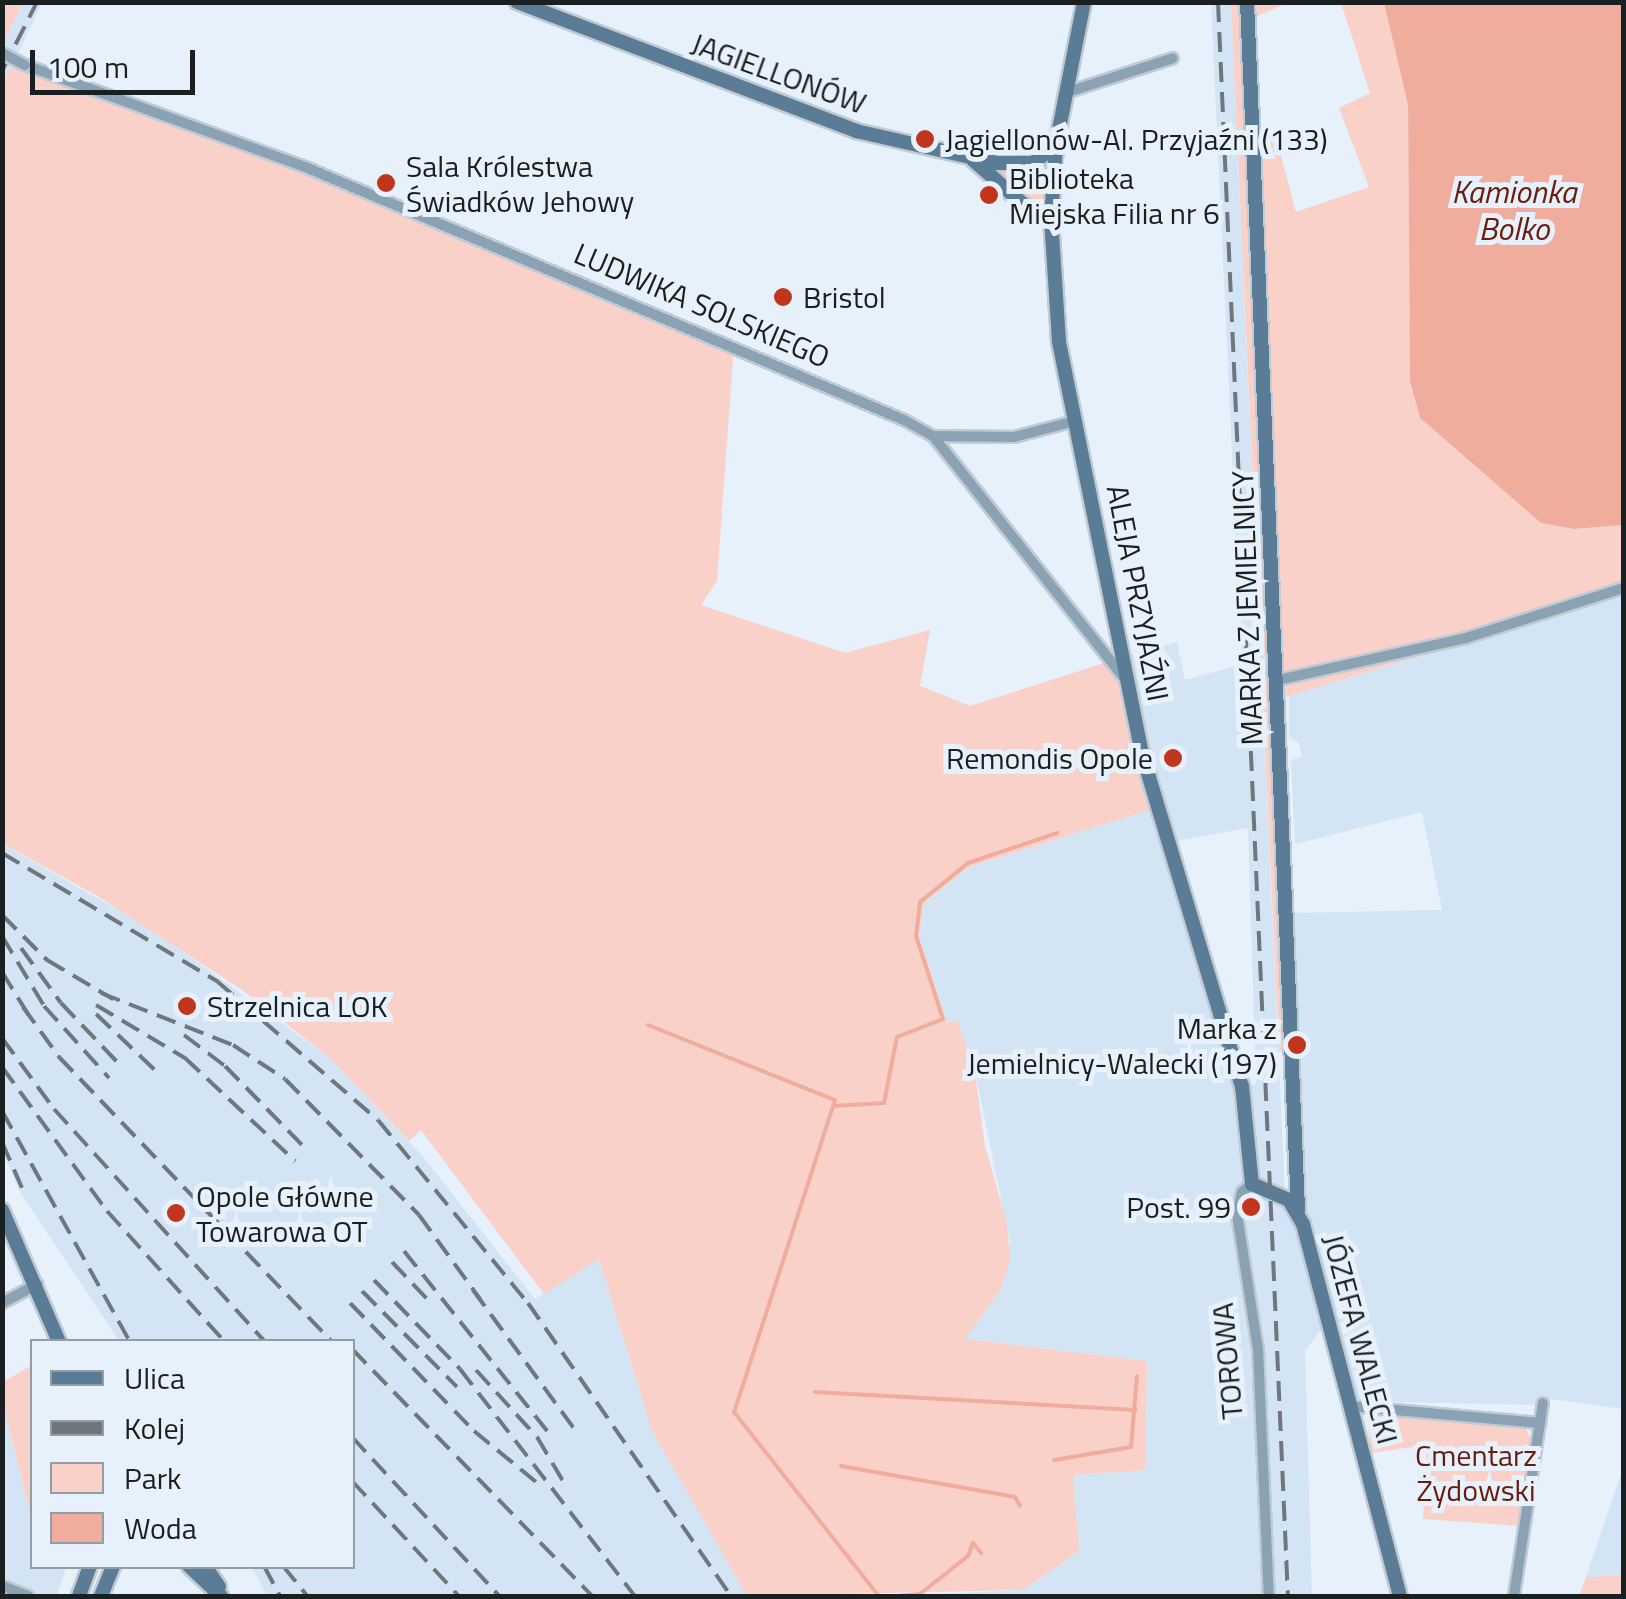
<!DOCTYPE html>
<meta charset="utf-8">
<style>
body{margin:0}
#map{position:relative;width:1626px;height:1599px;overflow:hidden;background:#e6f1fb;font-family:"Titillium Web",sans-serif}
div>[style]{position:absolute}
.built>*{inset:0;background:#d3e5f4}
.green>*{inset:0;background:#fad1c8}
.water>*{inset:0;background:#f0ac9d}
.stream>*{height:4px;margin:-2px;padding:0 2px;transform-origin:2px;border-radius:2px;background:#f0ac9d}
.roads{filter:drop-shadow(2px 0 #c1cbd4) drop-shadow(-2px 0 #c1cbd4) drop-shadow(0 2px #c1cbd4) drop-shadow(0 -2px #c1cbd4)}
.street>*{height:10px;margin:-5px;padding:0 5px;transform-origin:5px;border-radius:5px;background:#8ba2b5}
.secondary>*{height:14px;margin:-7px;padding:0 7px;transform-origin:7px;border-radius:7px;background:#5b7c97}
.rail>*{height:4px;margin-top:-2px;transform-origin:0;background:repeating-linear-gradient(90deg,#6f777d 0 20px,transparent 0 30px)}
.bridges{filter:drop-shadow(2px 0 #c1cbd4) drop-shadow(-2px 0 #c1cbd4) drop-shadow(0 2px #c1cbd4) drop-shadow(0 -2px #c1cbd4)}
.street-bridge>*{height:10px;margin:-5px;padding:0 5px;transform-origin:5px;border-radius:5px;background:#8ba2b5}
.dots>*{width:28px;height:28px;translate:-50% -50%;box-sizing:border-box;border:5px solid #e6f1fb;border-radius:50%}
span{translate:-50% -50%;white-space:nowrap;text-align:center;line-height:1.15;-webkit-text-stroke:10px #e6f1fb;paint-order:stroke}
.street-label{font-size:30px;color:#1a1f22}
.poi-label{font-size:30px;color:#1a1f22}
.left{translate:0 -50%;text-align:left}
.right{translate:-100% -50%;text-align:right}
.park-label{font-size:30px;color:#691b0d}
.water-label{font-size:32px;color:#6b1d0e;font-style:italic}
.frame{position:absolute;inset:0;border:5px solid #1a1f22;pointer-events:none}
.legend{position:absolute;left:30px;top:1339px;width:325px;height:230px;box-sizing:border-box;background:#e6f1fb;border:2px solid #949da4;margin:0;padding:12px 18px;list-style:none;font-size:30px;color:#1a1f22}
.legend li{display:flex;align-items:center;gap:20px;height:50px}
.legend b{width:50px;border:2px solid #949da4}
.scale{position:absolute;left:30px;top:50px;width:165px;height:45px;box-sizing:border-box;border:5px solid #1a1f22;border-top:0;padding-left:12px;font-size:30px;line-height:35px;white-space:nowrap;color:#1a1f22;-webkit-text-stroke:8px #e6f1fb;paint-order:stroke}
</style>
<div id="map">
<div class="built">
<div style="clip-path:polygon(23px 3px,42px 3px,3px 84px,3px 44px)"></div>
<div style="clip-path:polygon(evenodd,1211px 3px,1231px 3px,1285px 1196px,1293px 1204px,1289px 913px,1442px 910px,1422px 812px,1295px 844px,1291px 760px,1302px 757px,1299px 743px,1289px 737px,1289px 696px,1623px 594px,1623px 1409px,1537px 1397px,1536px 1405px,1348px 1401px,1325px 1324px,1305px 1351px,1312px 1596px,897px 1596px,1023px 1590px,1079px 1551px,1072px 1475px,1144px 1470px,1147px 1361px,964px 1339px,1001px 1289px,1010px 1242px,974px 1067px,956px 1020px,947px 1023px,919px 936px,924px 903px,969px 867px,1158px 807px,1123px 657px,1177px 642px,1185px 680px,1242px 664px,1211px 3px,1248px 828px,1256px 1084px,1243px 1086px,1170px 842px,1248px 828px)"></div>
<div style="clip-path:polygon(2px 844px,150px 928px,330px 1058px,421px 1154px,535px 1299px,599px 1259px,652px 1431px,747px 1596px,267px 1596px,252px 1567px,352px 1566px,352px 1342px,119px 1341px,19px 1190px,3px 1152px)"></div>
<div style="clip-path:polygon(2px 1399px,32px 1522px,32px 1566px,66px 1567px,57px 1596px,3px 1596px)"></div>
<div style="clip-path:polygon(1623px 1468px,1623px 1575px,1586px 1577px)"></div>
</div>
<div class="green">
<div style="clip-path:polygon(3px 2px,23px 3px,3px 44px,2px 3px)"></div>
<div style="clip-path:polygon(1231px 3px,1288px 3px,1248px 20px,1257px 139px,1275px 133px,1296px 212px,1369px 187px,1339px 108px,1370px 93px,1341px 3px,1384px 3px,1408px 105px,1410px 381px,1420px 418px,1541px 523px,1574px 529px,1624px 525px,1623px 594px,1279px 699px,1294px 1050px,1279px 1052px)"></div>
<div style="clip-path:polygon(13px 63px,310px 169px,734px 345px,717px 581px,701px 605px,845px 653px,930px 630px,920px 686px,970px 706px,1123px 657px,1158px 807px,969px 867px,924px 903px,919px 936px,947px 1023px,957px 1020px,974px 1067px,985px 1146px,1007px 1223px,1010px 1260px,1001px 1289px,965px 1339px,1147px 1361px,1145px 1470px,1073px 1475px,1079px 1551px,1023px 1590px,747px 1596px,652px 1431px,599px 1259px,544px 1294px,421px 1130px,409px 1141px,330px 1058px,245px 992px,99px 897px,3px 844px,2px 84px)"></div>
<div style="clip-path:polygon(1049px 153px,1051px 218px,972px 159px,997px 163px)"></div>
<div style="clip-path:polygon(32px 1365px,32px 1522px,2px 1399px,3px 1382px)"></div>
<div style="clip-path:polygon(1360px 1412px,1526px 1429px,1533px 1442px,1520px 1526px,1423px 1519px,1427px 1445px,1371px 1453px,1367px 1417px)"></div>
<div style="clip-path:polygon(1623px 1575px,1623px 1596px,1579px 1596px,1586px 1577px)"></div>
</div>
<div class="water">
<div style="clip-path:polygon(1384px 3px,1623px 3px,1623px 525px,1574px 529px,1541px 523px,1420px 418px,1410px 381px,1408px 105px)"></div>
</div>
<div class="stream">
<div style="left:648px;top:1025px;width:201px;rotate:21.9deg"></div>
<div style="left:835px;top:1100px;width:328px;rotate:107.9deg"></div>
<div style="left:734px;top:1412px;width:234px;rotate:51.8deg"></div>
<div style="left:833px;top:1106px;width:51px;rotate:-3.4deg"></div>
<div style="left:884px;top:1103px;width:67px;rotate:-78.9deg"></div>
<div style="left:897px;top:1037px;width:49px;rotate:-21.4deg"></div>
<div style="left:943px;top:1019px;width:87px;rotate:-108deg"></div>
<div style="left:916px;top:936px;width:34px;rotate:-83deg"></div>
<div style="left:920px;top:902px;width:62px;rotate:-39.1deg"></div>
<div style="left:968px;top:863px;width:94px;rotate:-18.6deg"></div>
<div style="left:815px;top:1392px;width:321px;rotate:3.2deg"></div>
<div style="left:1054px;top:1460px;width:78px;rotate:-9.6deg"></div>
<div style="left:1131px;top:1447px;width:71px;rotate:-85.2deg"></div>
<div style="left:841px;top:1466px;width:177px;rotate:10.1deg"></div>
<div style="left:1015px;top:1497px;width:10px;rotate:61deg"></div>
<div style="left:897px;top:1596px;width:23px;rotate:-5deg"></div>
<div style="left:920px;top:1594px;width:61px;rotate:-38.4deg"></div>
<div style="left:968px;top:1556px;width:14px;rotate:-69deg"></div>
<div style="left:973px;top:1543px;width:13px;rotate:51deg"></div>
</div>
<div class="roads">
<div class="street">
<div style="left:25px;top:65px;width:303px;rotate:20deg"></div>
<div style="left:310px;top:169px;width:645px;rotate:22.91deg"></div>
<div style="left:904px;top:420px;width:33px;rotate:29deg"></div>
<div style="left:933px;top:436px;width:307px;rotate:51.7deg"></div>
<div style="left:1068px;top:92px;width:110px;rotate:-17.9deg"></div>
<div style="left:934px;top:436px;width:80px;rotate:0.7deg"></div>
<div style="left:1014px;top:437px;width:63px;rotate:-14.7deg"></div>
<div style="left:1278px;top:680px;width:193px;rotate:-12.6deg"></div>
<div style="left:1466px;top:638px;width:166px;rotate:-17.6deg"></div>
<div style="left:1252px;top:1184px;width:13px;rotate:141deg"></div>
<div style="left:1242px;top:1192px;width:23px;rotate:103deg"></div>
<div style="left:1237px;top:1214px;width:137px;rotate:81.2deg"></div>
<div style="left:1258px;top:1349px;width:247px;rotate:87.5deg"></div>
<div style="left:2px;top:1303px;width:40px;rotate:-28deg"></div>
<div style="left:1349px;top:1406px;width:192px;rotate:5.1deg"></div>
<div style="left:2px;top:1586px;width:28px;rotate:21deg"></div>
<div style="left:1514px;top:1596px;width:195px;rotate:-81.5deg"></div>
</div>
<div class="secondary">
<div style="left:517px;top:2px;width:363px;rotate:20.8deg"></div>
<div style="left:856px;top:131px;width:145px;rotate:12.8deg"></div>
<div style="left:997px;top:163px;width:36px"></div>
<div style="left:1033px;top:163px;width:28px;rotate:-38deg"></div>
<div style="left:1084px;top:2px;width:146px;rotate:101.1deg"></div>
<div style="left:1056px;top:145px;width:73px;rotate:93.9deg"></div>
<div style="left:1051px;top:218px;width:124px;rotate:86.3deg"></div>
<div style="left:1059px;top:342px;width:423px;rotate:78.6deg"></div>
<div style="left:1143px;top:757px;width:344px;rotate:73.3deg"></div>
<div style="left:1242px;top:1086px;width:99px;rotate:84.2deg"></div>
<div style="left:1252px;top:1184px;width:40px;rotate:23.4deg"></div>
<div style="left:1289px;top:1200px;width:28px;rotate:60deg"></div>
<div style="left:1303px;top:1224px;width:384px;rotate:75.4deg"></div>
<div style="left:1247px;top:2px;width:1210px;rotate:87.58deg"></div>
<div style="left:973px;top:160px;width:77px;rotate:41.3deg"></div>
<div style="left:1031px;top:211px;width:21px;rotate:19deg"></div>
<div style="left:2px;top:1210px;width:144px;rotate:66.6deg"></div>
<div style="left:189px;top:1566px;width:44px;rotate:43.2deg"></div>
<div style="left:205px;top:1566px;width:25px;rotate:56deg"></div>
<div style="left:79px;top:1596px;width:32px;rotate:-70deg"></div>
<div style="left:101px;top:1596px;width:32px;rotate:-68deg"></div>
</div>
</div>
<div class="rail">
<div style="left:1218px;top:2px;width:1596px;rotate:87.49deg"></div>
<div style="left:2px;top:71px;width:77px;rotate:-63.1deg"></div>
<div style="left:2px;top:853px;width:252px;rotate:30.8deg"></div>
<div style="left:218px;top:982px;width:211px;rotate:40.8deg"></div>
<div style="left:378px;top:1120px;width:237px;rotate:50.7deg"></div>
<div style="left:528px;top:1303px;width:356px;rotate:55.3deg"></div>
<div style="left:2px;top:915px;width:64px;rotate:45deg"></div>
<div style="left:47px;top:960px;width:77px;rotate:30.6deg"></div>
<div style="left:2px;top:936px;width:82px;rotate:59deg"></div>
<div style="left:44px;top:1006px;width:97px;rotate:47.9deg"></div>
<div style="left:21px;top:948px;width:68px;rotate:54deg"></div>
<div style="left:61px;top:1003px;width:87px;rotate:46.4deg"></div>
<div style="left:2px;top:972px;width:55px;rotate:58.3deg"></div>
<div style="left:101px;top:993px;width:142px;rotate:21.5deg"></div>
<div style="left:233px;top:1045px;width:62px;rotate:33.2deg"></div>
<div style="left:285px;top:1079px;width:191px;rotate:45.4deg"></div>
<div style="left:419px;top:1215px;width:104px;rotate:54deg"></div>
<div style="left:96px;top:1005px;width:104px;rotate:30.8deg"></div>
<div style="left:185px;top:1058px;width:151px;rotate:43.1deg"></div>
<div style="left:23px;top:1007px;width:62px;rotate:54.2deg"></div>
<div style="left:59px;top:1057px;width:395px;rotate:46.2deg"></div>
<div style="left:96px;top:1014px;width:86px;rotate:43.6deg"></div>
<div style="left:184px;top:1035px;width:51px;rotate:37.1deg"></div>
<div style="left:225px;top:1066px;width:117px;rotate:45.7deg"></div>
<div style="left:2px;top:1038px;width:88px;rotate:53.8deg"></div>
<div style="left:54px;top:1109px;width:314px;rotate:47.8deg"></div>
<div style="left:2px;top:1067px;width:178px;rotate:53.9deg"></div>
<div style="left:107px;top:1211px;width:176px;rotate:48deg"></div>
<div style="left:2px;top:1111px;width:264px;rotate:61deg"></div>
<div style="left:2px;top:1142px;width:50px;rotate:66.5deg"></div>
<div style="left:404px;top:1251px;width:230px;rotate:51.5deg"></div>
<div style="left:392px;top:1262px;width:55px;rotate:46.5deg"></div>
<div style="left:374px;top:1280px;width:124px;rotate:46deg"></div>
<div style="left:460px;top:1369px;width:287px;rotate:52.4deg"></div>
<div style="left:473px;top:1290px;width:175px;rotate:53.9deg"></div>
<div style="left:362px;top:1291px;width:135px;rotate:45.3deg"></div>
<div style="left:350px;top:1303px;width:178px;rotate:45.9deg"></div>
<div style="left:474px;top:1431px;width:87px;rotate:39.4deg"></div>
<div style="left:352px;top:1349px;width:344px;rotate:45.8deg"></div>
<div style="left:476px;top:1370px;width:91px;rotate:47.7deg"></div>
<div style="left:537px;top:1437px;width:59px;rotate:59.5deg"></div>
<div style="left:352px;top:1437px;width:217px;rotate:47.2deg"></div>
<div style="left:352px;top:1481px;width:157px;rotate:47.1deg"></div>
<div style="left:264px;top:1566px;width:34px;rotate:62deg"></div>
<div style="left:283px;top:1566px;width:38px;rotate:51deg"></div>
</div>
<div class="bridges">
<div class="street-bridge">
<div style="left:2px;top:53px;width:26px;rotate:28deg"></div>
</div>
</div>
<div class="dots">
<div style="left:925px;top:139px;background:#c0351b"></div>
<div style="left:386px;top:183px;background:#c0351b"></div>
<div style="left:989px;top:195px;background:#c0351b"></div>
<div style="left:783px;top:297px;background:#c0351b"></div>
<div style="left:1173px;top:758px;background:#c0351b"></div>
<div style="left:187px;top:1006px;background:#c0351b"></div>
<div style="left:1297px;top:1045px;background:#c0351b"></div>
<div style="left:1251px;top:1207px;background:#c0351b"></div>
<div style="left:176px;top:1213px;background:#c0351b"></div>
</div>
<div class="street-label">
<span style="left:779px;top:73px;rotate:20deg">JAGIELLONÓW</span>
<span style="left:702px;top:305px;rotate:23deg">LUDWIKA SOLSKIEGO</span>
<span style="left:1138px;top:593px;rotate:79deg">ALEJA PRZYJAŹNI</span>
<span style="left:1247px;top:608px;rotate:-92deg">MARKA Z JEMIELNICY</span>
<span style="left:1361px;top:1339px;rotate:75deg">JÓZEFA WALECKI</span>
<span style="left:1227px;top:1361px;rotate:-95deg">TOROWA</span>
</div>
<div class="poi-label">
<span class="left" style="left:945px;top:139px">Jagiellonów-Al. Przyjaźni (133)</span>
<span class="left" style="left:406px;top:183px">Sala Królestwa<br>Świadków Jehowy</span>
<span class="left" style="left:1009px;top:195px">Biblioteka<br>Miejska Filia nr 6</span>
<span class="left" style="left:803px;top:297px">Bristol</span>
<span class="right" style="left:1153px;top:758px">Remondis Opole</span>
<span class="left" style="left:207px;top:1006px">Strzelnica LOK</span>
<span class="right" style="left:1277px;top:1045px">Marka z<br>Jemielnicy-Walecki (197)</span>
<span class="left" style="left:196px;top:1213px">Opole Główne<br>Towarowa OT</span>
<span class="right" style="left:1231px;top:1207px">Post. 99</span>
</div>
<div class="park-label">
<span style="left:1476px;top:1472px">Cmentarz<br>Żydowski</span>
</div>
<div class="water-label">
<span style="left:1514px;top:210px">Kamionka<br>Bolko</span>
</div>
<div class="frame"></div>
<ul class="legend">
<li><b style="height:12px;background:#5b7c97"></b>Ulica</li>
<li><b style="height:12px;background:#6f777d"></b>Kolej</li>
<li><b style="height:28px;background:#fad1c8"></b>Park</li>
<li><b style="height:28px;background:#f0ac9d"></b>Woda</li>
</ul>
<div class="scale">100 m</div>
</div>
